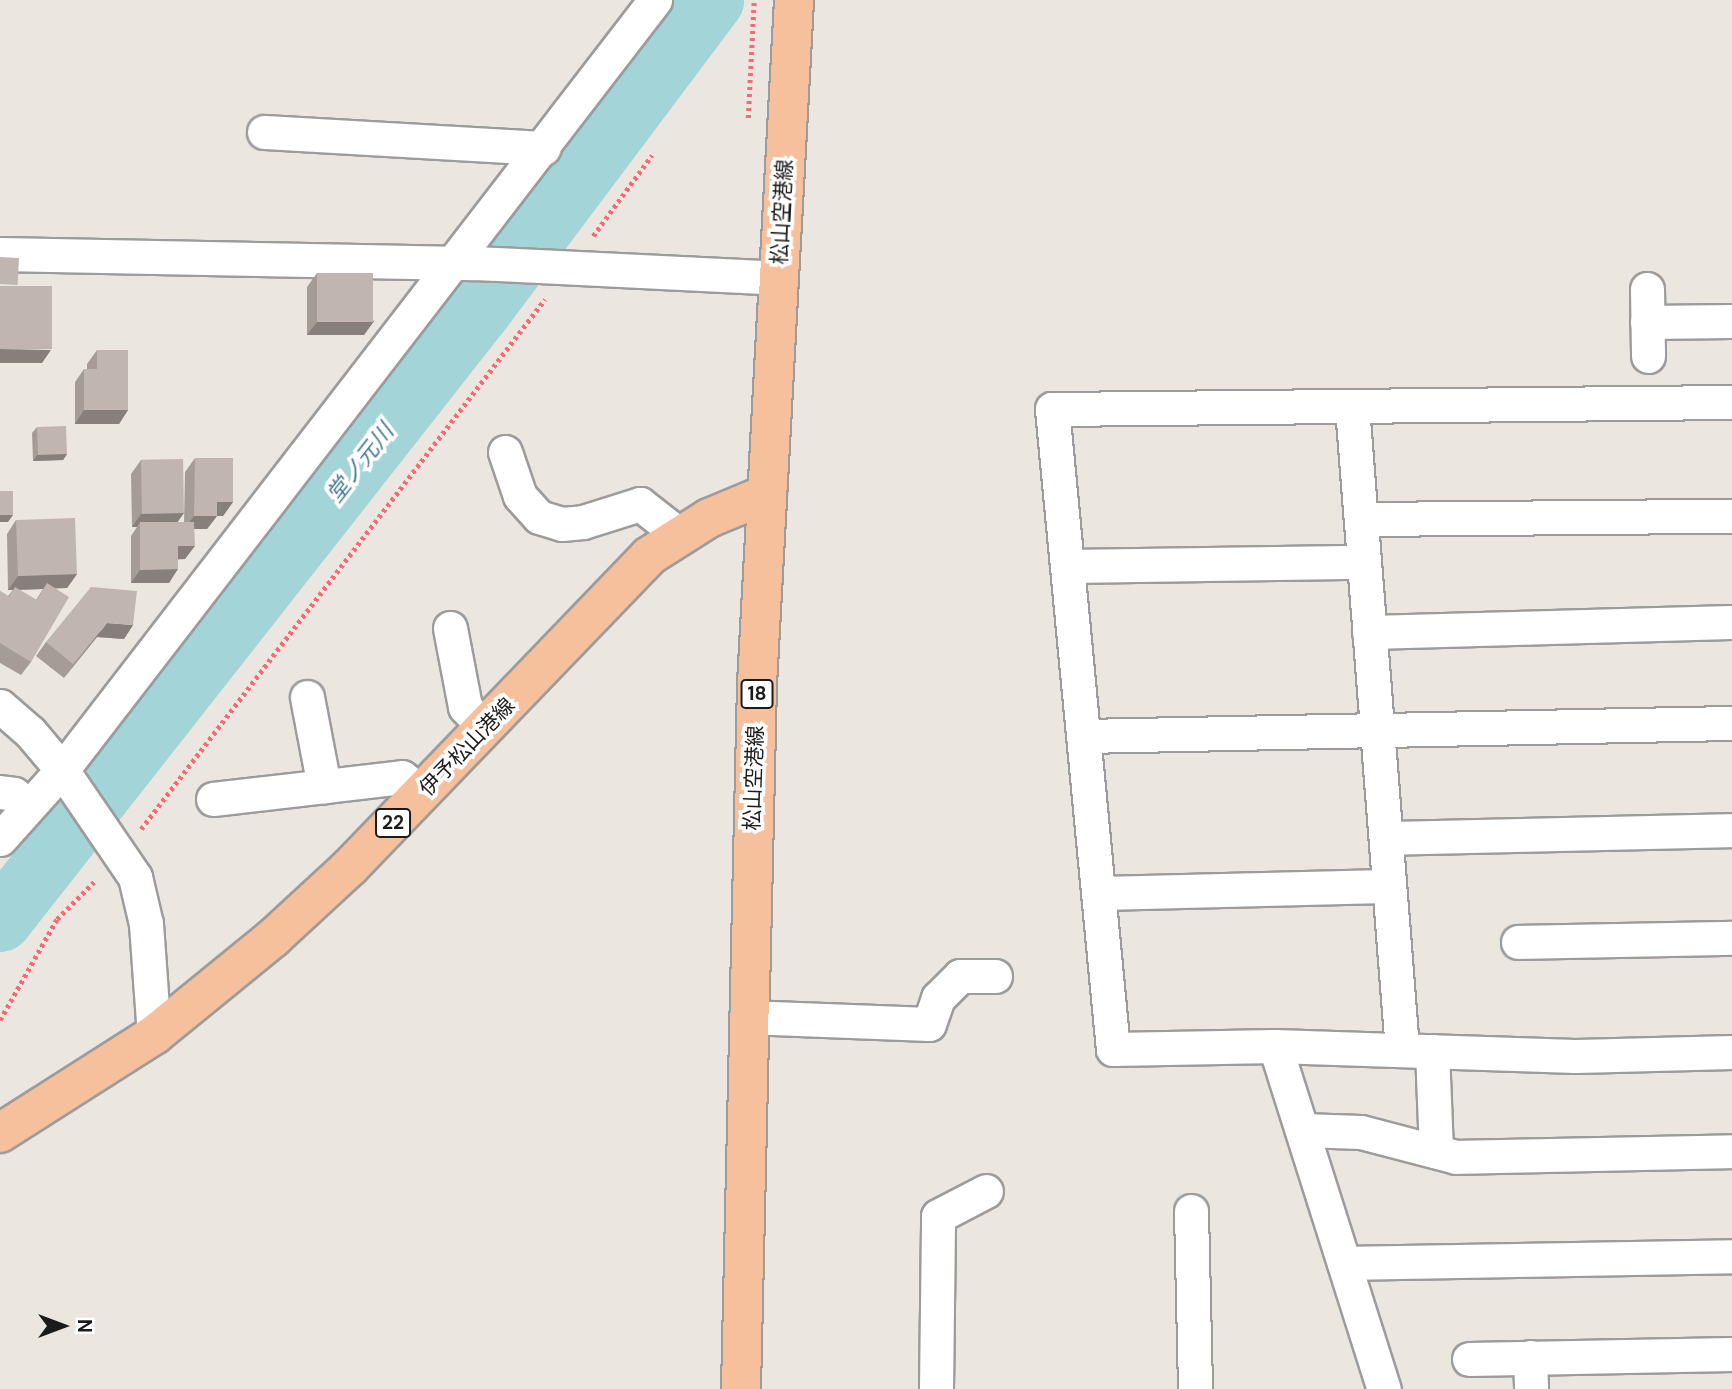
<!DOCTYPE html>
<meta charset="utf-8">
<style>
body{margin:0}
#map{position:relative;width:1732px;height:1389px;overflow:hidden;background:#ece6e1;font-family:"DM Sans","Noto Sans JP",sans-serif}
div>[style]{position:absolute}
.river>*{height:63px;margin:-31.5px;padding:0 31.5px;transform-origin:31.5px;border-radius:31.5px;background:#a3d5d8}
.path>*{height:4.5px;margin-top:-2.25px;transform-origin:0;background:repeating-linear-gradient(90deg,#f16c75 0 3.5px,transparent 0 7px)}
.roads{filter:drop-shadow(2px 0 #9c9c9c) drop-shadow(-2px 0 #9c9c9c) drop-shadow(0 2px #9c9c9c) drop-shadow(0 -2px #9c9c9c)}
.minor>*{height:33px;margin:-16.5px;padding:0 16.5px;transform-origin:16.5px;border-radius:16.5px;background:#fff}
.primary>*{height:38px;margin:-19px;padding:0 19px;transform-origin:19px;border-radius:19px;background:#f6c09c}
.wall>*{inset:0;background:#a59c98}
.shaded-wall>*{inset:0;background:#867f7c}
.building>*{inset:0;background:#c0b5b1;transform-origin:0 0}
span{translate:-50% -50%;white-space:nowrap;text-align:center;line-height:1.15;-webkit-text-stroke:7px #fff;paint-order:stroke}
.shield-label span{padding:2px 5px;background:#fff;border:2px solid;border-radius:5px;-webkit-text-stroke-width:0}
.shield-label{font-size:19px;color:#1b1b1b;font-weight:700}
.street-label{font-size:21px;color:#1b1b1b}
.water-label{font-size:23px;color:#487b95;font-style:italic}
.north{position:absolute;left:28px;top:1291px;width:70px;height:70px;-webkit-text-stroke:5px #fff;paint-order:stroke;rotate:90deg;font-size:19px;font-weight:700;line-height:28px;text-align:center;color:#1b1b1b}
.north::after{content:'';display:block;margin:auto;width:24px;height:32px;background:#1b1b1b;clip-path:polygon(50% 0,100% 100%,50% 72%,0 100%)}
</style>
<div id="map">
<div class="river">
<div style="left:0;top:920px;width:773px;rotate:-51.83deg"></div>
<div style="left:478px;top:312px;width:390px;rotate:-53.1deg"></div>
</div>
<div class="path">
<div style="left:748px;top:118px;width:118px;rotate:-87.1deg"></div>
<div style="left:593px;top:236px;width:100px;rotate:-53.9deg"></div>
<div style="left:141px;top:829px;width:666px;rotate:-52.68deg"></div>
<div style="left:0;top:1020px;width:116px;rotate:-60.6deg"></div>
<div style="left:57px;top:919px;width:55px;rotate:-45deg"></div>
</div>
<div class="roads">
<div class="minor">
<div style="left:264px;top:132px;width:280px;rotate:3.3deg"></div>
<div style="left:0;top:254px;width:476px;rotate:1.1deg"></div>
<div style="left:476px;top:263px;width:302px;rotate:2.8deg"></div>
<div style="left:1647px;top:289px;width:67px;rotate:89.1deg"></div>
<div style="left:1647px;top:322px;width:85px;rotate:-0.7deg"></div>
<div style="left:1732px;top:402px;width:680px;rotate:179.41deg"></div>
<div style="left:1052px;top:409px;width:643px;rotate:84.56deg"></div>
<div style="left:1113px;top:1049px;width:162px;rotate:-1.1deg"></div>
<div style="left:1275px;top:1046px;width:300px;rotate:1.9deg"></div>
<div style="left:1575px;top:1056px;width:157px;rotate:-1.5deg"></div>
<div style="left:1352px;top:407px;width:645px;rotate:85.55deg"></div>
<div style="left:505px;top:452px;width:46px;rotate:71.2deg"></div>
<div style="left:520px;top:496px;width:28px;rotate:48deg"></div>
<div style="left:539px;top:517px;width:24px;rotate:17deg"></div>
<div style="left:562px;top:524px;width:21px;rotate:-5deg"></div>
<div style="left:583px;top:522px;width:60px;rotate:-17.5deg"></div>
<div style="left:640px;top:504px;width:52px;rotate:38deg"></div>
<div style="left:1361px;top:519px;width:371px;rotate:-0.5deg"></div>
<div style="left:1067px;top:566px;width:297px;rotate:-0.8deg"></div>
<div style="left:450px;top:628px;width:80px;rotate:79.2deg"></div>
<div style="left:465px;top:707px;width:29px;rotate:46deg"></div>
<div style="left:1369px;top:632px;width:363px;rotate:-1.6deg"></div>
<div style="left:307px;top:697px;width:91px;rotate:79.2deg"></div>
<div style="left:0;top:706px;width:40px;rotate:41deg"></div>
<div style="left:30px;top:732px;width:50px;rotate:49.9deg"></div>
<div style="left:62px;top:770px;width:130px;rotate:55.7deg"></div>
<div style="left:135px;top:877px;width:48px;rotate:76.8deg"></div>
<div style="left:146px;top:924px;width:111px;rotate:85.9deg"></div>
<div style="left:1083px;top:736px;width:649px;rotate:-1.15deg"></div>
<div style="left:0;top:792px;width:14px;rotate:8deg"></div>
<div style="left:14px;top:794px;width:16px;rotate:38deg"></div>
<div style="left:213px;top:799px;width:190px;rotate:-6.6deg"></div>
<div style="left:402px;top:777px;width:26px;rotate:39deg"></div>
<div style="left:1386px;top:838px;width:346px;rotate:-1.3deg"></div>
<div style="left:0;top:839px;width:93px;rotate:-48.1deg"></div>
<div style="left:62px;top:770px;width:972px;rotate:-52.4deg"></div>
<div style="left:1098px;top:893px;width:291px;rotate:-1.4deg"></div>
<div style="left:1518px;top:942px;width:214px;rotate:-1.1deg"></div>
<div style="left:746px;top:1017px;width:183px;rotate:2.2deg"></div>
<div style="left:929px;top:1024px;width:28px;rotate:-71deg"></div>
<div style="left:938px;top:998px;width:31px;rotate:-45deg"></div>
<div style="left:960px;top:976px;width:35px"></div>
<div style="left:1275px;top:1046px;width:360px;rotate:72.4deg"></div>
<div style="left:1432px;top:1051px;width:100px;rotate:87.7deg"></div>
<div style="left:1302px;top:1130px;width:59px;rotate:1.9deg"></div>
<div style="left:1361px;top:1132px;width:98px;rotate:14.7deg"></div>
<div style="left:1456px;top:1157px;width:276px;rotate:-1.2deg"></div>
<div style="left:1191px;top:1211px;width:178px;rotate:88.7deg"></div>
<div style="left:1344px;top:1263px;width:388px;rotate:-1deg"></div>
<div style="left:1530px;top:1357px;width:32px;rotate:88deg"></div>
<div style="left:1469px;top:1359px;width:263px;rotate:-1.1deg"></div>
<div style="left:936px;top:1389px;width:173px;rotate:-89.3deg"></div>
<div style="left:938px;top:1216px;width:54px;rotate:-27.5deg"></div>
</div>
<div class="primary">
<div style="left:0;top:1133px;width:183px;rotate:-32.5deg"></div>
<div style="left:154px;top:1035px;width:154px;rotate:-39.2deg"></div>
<div style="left:273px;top:938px;width:105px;rotate:-42.7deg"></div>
<div style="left:350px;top:867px;width:431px;rotate:-46.1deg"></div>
<div style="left:649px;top:556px;width:71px;rotate:-32.3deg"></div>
<div style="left:709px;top:518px;width:63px;rotate:-22.5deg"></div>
<div style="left:741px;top:1389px;width:705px;rotate:-88.7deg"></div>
<div style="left:757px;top:684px;width:685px;rotate:-86.9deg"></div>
</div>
</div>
<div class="wall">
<div style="clip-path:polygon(317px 273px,374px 321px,364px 335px,307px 335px,307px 287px)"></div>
<div style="clip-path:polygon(97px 350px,128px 410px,119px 424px,75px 424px,75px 382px,84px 369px,87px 369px,87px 364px)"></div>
<div style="clip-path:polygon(37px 427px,67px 454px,63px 460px,33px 461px,32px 433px)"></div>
<div style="clip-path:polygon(195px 458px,233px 502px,223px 516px,217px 516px,207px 529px,194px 529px,185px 559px,178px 559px,169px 583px,131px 583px,131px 536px,137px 527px,132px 527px,131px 474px,141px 460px,184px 513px,177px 522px,184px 522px,185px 472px)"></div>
<div style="clip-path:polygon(evenodd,16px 520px,77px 574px,67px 588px,55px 588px,31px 662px,21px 675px,0 663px,0 591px,8px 596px,13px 590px,8px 590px,7px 534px,16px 520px,43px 589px,36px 600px,19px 590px,43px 589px)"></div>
<div style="clip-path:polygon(133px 625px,124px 639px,97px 637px,64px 678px,36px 656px,46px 642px)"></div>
</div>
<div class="shaded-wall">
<div style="clip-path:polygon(374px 321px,364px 335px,307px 335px,317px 322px)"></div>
<div style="clip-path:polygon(0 349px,51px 350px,42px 363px,0 363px)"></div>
<div style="clip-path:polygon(84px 410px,128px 410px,119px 424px,75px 424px)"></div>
<div style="clip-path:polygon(38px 454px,67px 454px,63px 460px,33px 461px)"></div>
<div style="clip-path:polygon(217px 502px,233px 502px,223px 516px,217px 516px,207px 529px,184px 529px,194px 516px)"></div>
<div style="clip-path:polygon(184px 513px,174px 527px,140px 522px,137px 527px,132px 527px,141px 514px)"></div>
<div style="clip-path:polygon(0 515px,13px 515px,8px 522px,0 522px)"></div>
<div style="clip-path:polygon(178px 546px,195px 546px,185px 559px,169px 560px)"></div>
<div style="clip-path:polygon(178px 569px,169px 583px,131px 583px,140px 570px)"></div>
<div style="clip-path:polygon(77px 574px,67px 588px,44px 589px,47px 583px,43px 589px,8px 590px,18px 576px)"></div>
<div style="clip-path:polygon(107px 623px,133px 625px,124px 639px,97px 637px,64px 678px)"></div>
</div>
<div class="building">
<div style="left:0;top:257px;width:19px;height:27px;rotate:3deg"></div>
<div style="left:317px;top:273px;width:56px;height:49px"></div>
<div style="left:0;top:286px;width:52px;height:63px"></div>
<div style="clip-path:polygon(97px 350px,128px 350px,128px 410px,84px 410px,84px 369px,97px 369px)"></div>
<div style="left:66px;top:426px;width:28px;height:29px;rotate:88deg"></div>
<div style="clip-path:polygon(195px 458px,233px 458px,233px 502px,217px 502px,217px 516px,194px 516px)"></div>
<div style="left:183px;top:459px;width:54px;height:42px;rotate:89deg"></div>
<div style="left:0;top:491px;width:13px;height:24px"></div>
<div style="left:75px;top:518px;width:56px;height:59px;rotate:88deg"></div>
<div style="clip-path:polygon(140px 522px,194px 522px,195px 546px,178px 546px,178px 569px,140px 570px)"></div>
<div style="clip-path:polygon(47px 583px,69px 597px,31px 662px,0 643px,0 591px,9px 597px,15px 587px,37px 600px)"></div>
<div style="clip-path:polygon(91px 587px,137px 591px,133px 625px,107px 623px,73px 664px,46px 642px)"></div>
</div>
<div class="shield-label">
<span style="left:757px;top:694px">18</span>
<span style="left:393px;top:823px">22</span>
</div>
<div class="street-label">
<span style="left:782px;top:212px;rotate:-87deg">松山空港線</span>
<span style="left:467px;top:747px;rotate:-46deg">伊予松山港線</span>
<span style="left:754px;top:778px;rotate:-88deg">松山空港線</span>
</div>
<div class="water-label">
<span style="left:360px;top:463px;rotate:-52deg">堂ノ元川</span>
</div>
<div class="north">N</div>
</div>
